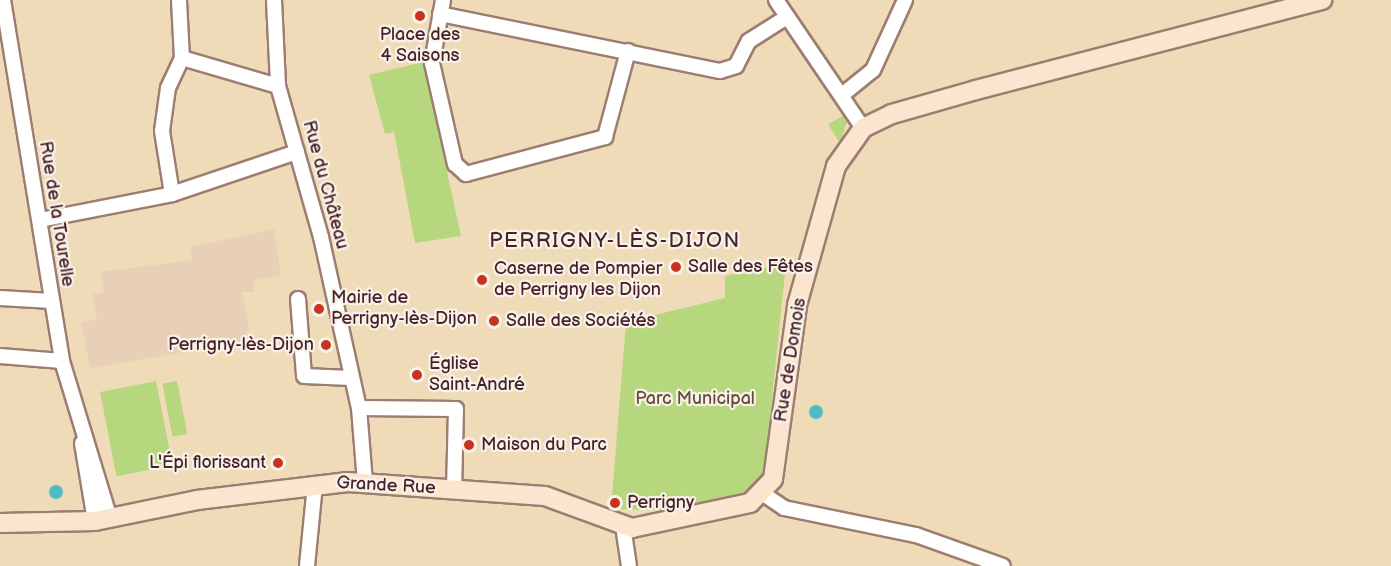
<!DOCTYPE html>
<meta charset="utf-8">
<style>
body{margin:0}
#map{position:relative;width:1391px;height:566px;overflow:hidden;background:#f0dbb9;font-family:"Balsamiq Sans",sans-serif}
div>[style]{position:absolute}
.built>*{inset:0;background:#e7d0b5}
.green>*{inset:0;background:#b6d77e;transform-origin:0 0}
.water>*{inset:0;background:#4ebdc5}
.round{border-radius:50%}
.roads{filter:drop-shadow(2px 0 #9d7d72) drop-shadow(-2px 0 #9d7d72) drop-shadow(0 2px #9d7d72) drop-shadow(0 -2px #9d7d72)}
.minor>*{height:14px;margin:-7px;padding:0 7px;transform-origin:7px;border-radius:7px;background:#fff}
.secondary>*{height:18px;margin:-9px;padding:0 9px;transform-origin:9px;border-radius:9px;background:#fbe5cf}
.dots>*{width:16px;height:16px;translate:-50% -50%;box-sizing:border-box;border:3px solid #f7f3e8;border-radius:50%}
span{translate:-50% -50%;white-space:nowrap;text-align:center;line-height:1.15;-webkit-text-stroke:4.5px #f7f3e8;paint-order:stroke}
.poi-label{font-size:18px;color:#4a1f2b}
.left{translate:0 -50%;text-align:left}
.right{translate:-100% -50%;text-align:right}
.street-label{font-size:18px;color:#4a1f2b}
.park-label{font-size:18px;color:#654d40}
.quarter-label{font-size:21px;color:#4a1f2b;letter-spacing:1.5px}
</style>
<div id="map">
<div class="built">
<div style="clip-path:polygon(274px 229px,281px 276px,254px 280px,254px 292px,242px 292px,249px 328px,243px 342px,90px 368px,81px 322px,97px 319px,92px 295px,104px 292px,101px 272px,192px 260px,191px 247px)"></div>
</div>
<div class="green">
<div style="clip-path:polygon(423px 62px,461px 236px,415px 243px,394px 132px,385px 134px,369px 75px)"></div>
<div style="clip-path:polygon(845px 115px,847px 122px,840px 143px,828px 124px)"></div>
<div style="clip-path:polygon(786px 264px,764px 476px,740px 498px,696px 511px,611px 509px,626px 322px,725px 298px,725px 276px)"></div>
<div style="left:156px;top:381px;width:86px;height:57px;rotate:79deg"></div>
<div style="left:177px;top:381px;width:54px;height:15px;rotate:79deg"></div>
</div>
<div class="water">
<div class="round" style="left:809px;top:405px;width:14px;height:14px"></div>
<div class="round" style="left:49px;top:485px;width:14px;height:14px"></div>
</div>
<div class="roads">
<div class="minor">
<div style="left:3px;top:0;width:366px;rotate:80.7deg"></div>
<div style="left:62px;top:361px;width:165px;rotate:73.1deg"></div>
<div style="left:274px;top:0;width:86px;rotate:87.3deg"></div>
<div style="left:278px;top:86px;width:157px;rotate:74.1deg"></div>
<div style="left:321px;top:237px;width:175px;rotate:77.5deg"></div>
<div style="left:359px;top:408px;width:75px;rotate:85.4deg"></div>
<div style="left:443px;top:0;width:64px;rotate:99.9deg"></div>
<div style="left:432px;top:63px;width:104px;rotate:77.2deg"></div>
<div style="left:455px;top:164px;width:15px;rotate:42deg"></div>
<div style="left:466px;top:174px;width:144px;rotate:-14.9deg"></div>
<div style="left:605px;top:137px;width:89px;rotate:-75deg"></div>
<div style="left:776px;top:0;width:155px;rotate:55.8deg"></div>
<div style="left:440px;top:14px;width:286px;rotate:11.5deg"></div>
<div style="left:720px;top:71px;width:17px;rotate:-17deg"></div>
<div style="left:736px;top:66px;width:28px;rotate:-63deg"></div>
<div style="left:749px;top:41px;width:45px;rotate:-32.3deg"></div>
<div style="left:182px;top:58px;width:100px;rotate:16.3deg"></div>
<div style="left:842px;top:95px;width:40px;rotate:-39deg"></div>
<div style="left:873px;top:70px;width:77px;rotate:-65.4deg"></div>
<div style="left:172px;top:194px;width:64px;rotate:-99deg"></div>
<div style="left:162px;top:131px;width:43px;rotate:-82.1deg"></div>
<div style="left:168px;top:88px;width:33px;rotate:-65deg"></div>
<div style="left:182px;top:58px;width:58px;rotate:-93deg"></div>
<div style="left:40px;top:220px;width:135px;rotate:-11.1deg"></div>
<div style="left:172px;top:194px;width:132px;rotate:-18.6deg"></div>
<div style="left:0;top:298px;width:52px;rotate:3.3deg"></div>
<div style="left:298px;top:299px;width:77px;rotate:85.5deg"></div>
<div style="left:304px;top:376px;width:47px;rotate:2.4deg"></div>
<div style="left:0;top:356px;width:62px;rotate:4.6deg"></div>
<div style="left:359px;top:408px;width:97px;rotate:0.6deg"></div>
<div style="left:456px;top:409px;width:81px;rotate:91.4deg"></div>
<div style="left:82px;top:443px;width:79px;rotate:80.5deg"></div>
<div style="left:762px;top:493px;width:27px;rotate:34deg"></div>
<div style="left:784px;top:508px;width:135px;rotate:11.6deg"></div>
<div style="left:916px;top:535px;width:92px;rotate:19.6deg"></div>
<div style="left:623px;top:526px;width:40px;rotate:81.5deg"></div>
<div style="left:307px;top:566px;width:82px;rotate:-84.4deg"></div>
</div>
<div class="secondary">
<div style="left:0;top:523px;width:95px;rotate:-1.2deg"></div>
<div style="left:95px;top:521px;width:104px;rotate:-11.6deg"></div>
<div style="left:197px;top:500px;width:152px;rotate:-6.8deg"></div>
<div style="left:348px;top:482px;width:197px;rotate:4.1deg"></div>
<div style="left:545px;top:496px;width:93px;rotate:20.2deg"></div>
<div style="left:632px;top:528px;width:121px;rotate:-12deg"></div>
<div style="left:750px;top:503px;width:33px;rotate:-46deg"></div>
<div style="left:773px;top:479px;width:176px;rotate:-82.1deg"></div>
<div style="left:797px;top:305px;width:144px;rotate:-74.3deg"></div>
<div style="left:836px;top:166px;width:47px;rotate:-54.6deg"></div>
<div style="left:863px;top:128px;width:32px;rotate:-26deg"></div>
<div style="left:892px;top:114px;width:87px;rotate:-15.9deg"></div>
<div style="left:976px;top:90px;width:358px;rotate:-14.6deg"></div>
</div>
</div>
<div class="dots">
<div style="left:420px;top:16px;background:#c8321e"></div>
<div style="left:676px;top:267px;background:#c8321e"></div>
<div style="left:482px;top:280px;background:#c8321e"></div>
<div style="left:319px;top:309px;background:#c8321e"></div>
<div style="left:494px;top:321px;background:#c8321e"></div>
<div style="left:326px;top:345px;background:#c8321e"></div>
<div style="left:417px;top:375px;background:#c8321e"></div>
<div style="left:469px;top:445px;background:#c8321e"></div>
<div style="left:278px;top:463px;background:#c8321e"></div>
<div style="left:615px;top:503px;background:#c8321e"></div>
</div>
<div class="poi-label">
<span style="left:420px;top:46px">Place des<br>4 Saisons</span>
<span class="left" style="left:688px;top:267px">Salle des Fêtes</span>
<span class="left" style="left:494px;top:280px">Caserne de Pompier<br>de Perrigny les Dijon</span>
<span class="left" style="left:331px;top:309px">Mairie de<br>Perrigny-lès-Dijon</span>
<span class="left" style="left:506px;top:321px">Salle des Sociétés</span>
<span class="right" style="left:314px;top:345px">Perrigny-lès-Dijon</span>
<span class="left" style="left:429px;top:375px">Église<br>Saint-André</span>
<span class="left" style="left:481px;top:445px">Maison du Parc</span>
<span class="right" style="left:266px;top:463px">L'Épi florissant</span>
<span class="left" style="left:627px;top:503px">Perrigny</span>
</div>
<div class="street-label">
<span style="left:325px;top:185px;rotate:75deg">Rue du Château</span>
<span style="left:56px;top:214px;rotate:81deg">Rue de la Tourelle</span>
<span style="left:791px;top:360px;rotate:-81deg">Rue de Domois</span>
<span style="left:386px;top:486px;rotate:3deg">Grande Rue</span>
</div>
<div class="park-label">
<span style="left:695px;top:399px">Parc Municipal</span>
</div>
<div class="quarter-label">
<span style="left:615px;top:241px">PERRIGNY-LÈS-DIJON</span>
</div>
</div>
